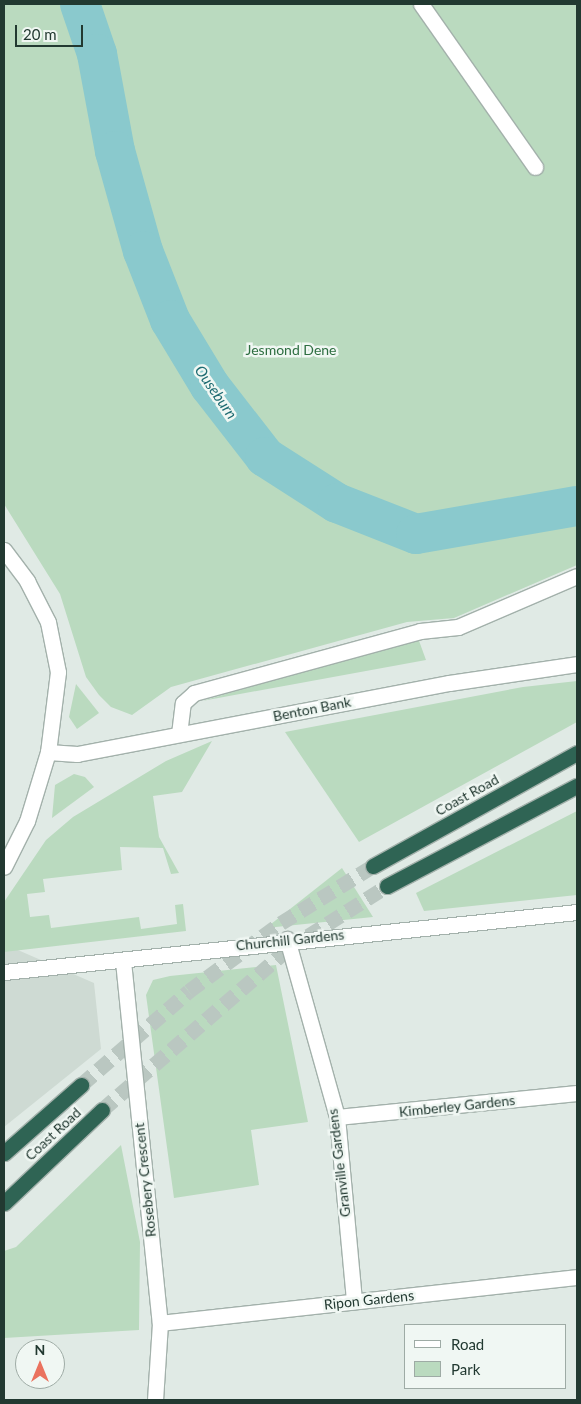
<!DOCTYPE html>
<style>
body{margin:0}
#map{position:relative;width:581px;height:1404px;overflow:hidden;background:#e0eae5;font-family:Lato,sans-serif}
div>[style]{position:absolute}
.built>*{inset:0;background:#cedad3}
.green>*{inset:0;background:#badabf}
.river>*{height:40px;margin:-20px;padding:0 20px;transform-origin:20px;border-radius:20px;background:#8ac9cd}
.highway-tunnel>*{height:15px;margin-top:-7.5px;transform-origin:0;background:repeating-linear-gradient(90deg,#bac7c1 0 15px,transparent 0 23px)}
.roads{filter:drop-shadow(1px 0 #a3b1ab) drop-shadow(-1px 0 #a3b1ab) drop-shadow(0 1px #a3b1ab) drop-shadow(0 -1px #a3b1ab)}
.street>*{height:15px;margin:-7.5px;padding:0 7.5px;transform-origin:7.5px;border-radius:7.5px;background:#fff}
.highway>*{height:15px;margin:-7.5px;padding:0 7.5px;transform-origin:7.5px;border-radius:7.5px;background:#2f6454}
span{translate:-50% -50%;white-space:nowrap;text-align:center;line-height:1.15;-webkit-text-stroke:5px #f0f7f3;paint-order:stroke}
.park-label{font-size:14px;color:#2e6e41}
.street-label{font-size:14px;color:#223931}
.water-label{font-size:15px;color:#1f6c72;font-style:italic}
.frame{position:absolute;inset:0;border:5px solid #223931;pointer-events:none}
.legend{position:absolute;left:404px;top:1324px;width:162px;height:65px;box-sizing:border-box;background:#f0f7f3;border:1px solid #9eaba5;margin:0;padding:6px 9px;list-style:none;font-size:15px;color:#223931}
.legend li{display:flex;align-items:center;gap:10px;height:25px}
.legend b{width:25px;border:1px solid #9eaba5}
.north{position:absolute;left:15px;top:1339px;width:50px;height:50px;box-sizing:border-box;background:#f0f7f3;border:1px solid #9eaba5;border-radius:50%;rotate:0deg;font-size:14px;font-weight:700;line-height:20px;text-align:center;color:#223931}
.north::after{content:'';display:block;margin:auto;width:18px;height:22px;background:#ea725e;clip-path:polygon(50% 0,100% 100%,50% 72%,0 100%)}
.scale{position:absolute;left:15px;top:25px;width:68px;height:22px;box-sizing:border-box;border:2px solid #223931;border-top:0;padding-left:6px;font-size:15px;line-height:18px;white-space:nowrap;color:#223931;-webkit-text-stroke:4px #f0f7f3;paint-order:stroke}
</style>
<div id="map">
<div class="built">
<div style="clip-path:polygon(4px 944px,94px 983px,101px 1049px,4px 1127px)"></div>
</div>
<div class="green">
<div style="clip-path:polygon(4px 4px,577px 4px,577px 565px,454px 618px,407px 622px,171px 687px,132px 715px,111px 707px,99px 695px,86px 677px,60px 594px,4px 504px)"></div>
<div style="clip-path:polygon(418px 638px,426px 660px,202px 701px)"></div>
<div style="clip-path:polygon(577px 681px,577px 722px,359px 842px,285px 732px,523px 687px)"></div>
<div style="clip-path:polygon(76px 684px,99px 713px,77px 729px,69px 717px)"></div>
<div style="clip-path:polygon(212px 741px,182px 792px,153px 796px,159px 837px,179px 873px,171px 874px,163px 848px,120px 847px,122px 870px,43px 879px,45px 892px,27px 894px,30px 917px,49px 915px,51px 928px,139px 917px,141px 929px,177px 924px,175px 905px,183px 904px,186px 931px,4px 952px,4px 902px,46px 840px,73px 817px,166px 761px)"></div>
<div style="clip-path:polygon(74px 774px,85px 777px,94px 787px,52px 818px,55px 785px)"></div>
<div style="clip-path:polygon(577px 811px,577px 895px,424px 911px,416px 893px)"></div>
<div style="clip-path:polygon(342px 868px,373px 917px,266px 928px)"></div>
<div style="clip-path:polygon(276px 965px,308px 1122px,251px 1130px,259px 1185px,174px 1198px,146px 995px,153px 980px,170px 976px)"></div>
<div style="clip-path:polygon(121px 1145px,140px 1242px,139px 1330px,4px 1338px,4px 1251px,16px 1247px)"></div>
</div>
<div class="river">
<div style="left:80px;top:4px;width:53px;rotate:71.2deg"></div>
<div style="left:97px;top:54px;width:99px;rotate:79.5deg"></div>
<div style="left:115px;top:151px;width:104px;rotate:74.4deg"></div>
<div style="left:143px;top:251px;width:74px;rotate:68.6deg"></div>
<div style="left:170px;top:320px;width:77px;rotate:58.8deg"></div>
<div style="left:210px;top:386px;width:90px;rotate:52.2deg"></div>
<div style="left:265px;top:457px;width:85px;rotate:32.6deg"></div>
<div style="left:337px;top:503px;width:85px;rotate:21.4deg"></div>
<div style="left:416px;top:534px;width:163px;rotate:-9.9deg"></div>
</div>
<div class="highway-tunnel">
<div style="left:81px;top:1085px;width:143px;rotate:-41deg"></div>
<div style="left:189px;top:991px;width:114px;rotate:-36.5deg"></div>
<div style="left:281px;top:923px;width:108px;rotate:-31.8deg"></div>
<div style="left:102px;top:1110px;width:247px;rotate:-40.9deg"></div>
<div style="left:289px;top:948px;width:116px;rotate:-32.3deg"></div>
</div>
<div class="roads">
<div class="street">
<div style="left:421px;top:4px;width:199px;rotate:55deg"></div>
<div style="left:4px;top:550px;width:39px;rotate:53deg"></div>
<div style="left:27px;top:581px;width:46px;rotate:62.9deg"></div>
<div style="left:48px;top:622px;width:51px;rotate:78.7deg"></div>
<div style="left:58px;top:672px;width:81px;rotate:97.1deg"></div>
<div style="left:48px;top:752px;width:72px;rotate:106.9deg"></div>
<div style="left:27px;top:821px;width:51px;rotate:116.6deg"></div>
<div style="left:179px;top:734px;width:31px;rotate:-83deg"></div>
<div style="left:183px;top:703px;width:15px;rotate:-42deg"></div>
<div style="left:194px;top:693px;width:234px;rotate:-15.3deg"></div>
<div style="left:420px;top:631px;width:38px;rotate:-6deg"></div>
<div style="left:458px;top:627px;width:129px;rotate:-23.2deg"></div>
<div style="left:48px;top:752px;width:29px;rotate:4deg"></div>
<div style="left:77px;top:754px;width:379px;rotate:-10.8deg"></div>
<div style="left:449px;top:683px;width:129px;rotate:-8.4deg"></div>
<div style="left:287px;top:939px;width:185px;rotate:74.3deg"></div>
<div style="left:337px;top:1117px;width:185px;rotate:84.7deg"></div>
<div style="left:123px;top:961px;width:364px;rotate:84.2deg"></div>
<div style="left:160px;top:1323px;width:77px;rotate:93.7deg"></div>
<div style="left:4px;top:972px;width:576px;rotate:-5.98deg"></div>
<div style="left:337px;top:1117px;width:241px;rotate:-5.7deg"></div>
<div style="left:160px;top:1323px;width:420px;rotate:-6.3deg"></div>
</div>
<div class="highway">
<div style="left:373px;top:866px;width:233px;rotate:-29deg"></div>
<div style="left:387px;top:886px;width:215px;rotate:-27.8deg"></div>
<div style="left:4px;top:1153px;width:103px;rotate:-41.4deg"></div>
<div style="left:4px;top:1203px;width:135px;rotate:-43.5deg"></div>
</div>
</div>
<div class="park-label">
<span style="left:291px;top:350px">Jesmond Dene</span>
</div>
<div class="street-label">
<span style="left:312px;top:709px;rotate:-11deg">Benton Bank</span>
<span style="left:467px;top:795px;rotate:-29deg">Coast Road</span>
<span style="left:290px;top:940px;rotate:-6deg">Churchill Gardens</span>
<span style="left:457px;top:1106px;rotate:-6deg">Kimberley Gardens</span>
<span style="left:53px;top:1134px;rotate:-43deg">Coast Road</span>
<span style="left:339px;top:1163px;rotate:-97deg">Granville Gardens</span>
<span style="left:145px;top:1180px;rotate:-96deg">Rosebery Crescent</span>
<span style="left:369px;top:1300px;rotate:-6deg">Ripon Gardens</span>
</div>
<div class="water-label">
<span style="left:216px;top:392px;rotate:55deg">Ouseburn</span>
</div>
<div class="frame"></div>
<ul class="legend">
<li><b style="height:6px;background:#fff"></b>Road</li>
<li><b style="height:14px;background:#badabf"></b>Park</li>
</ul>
<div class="north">N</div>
<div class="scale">20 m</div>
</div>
